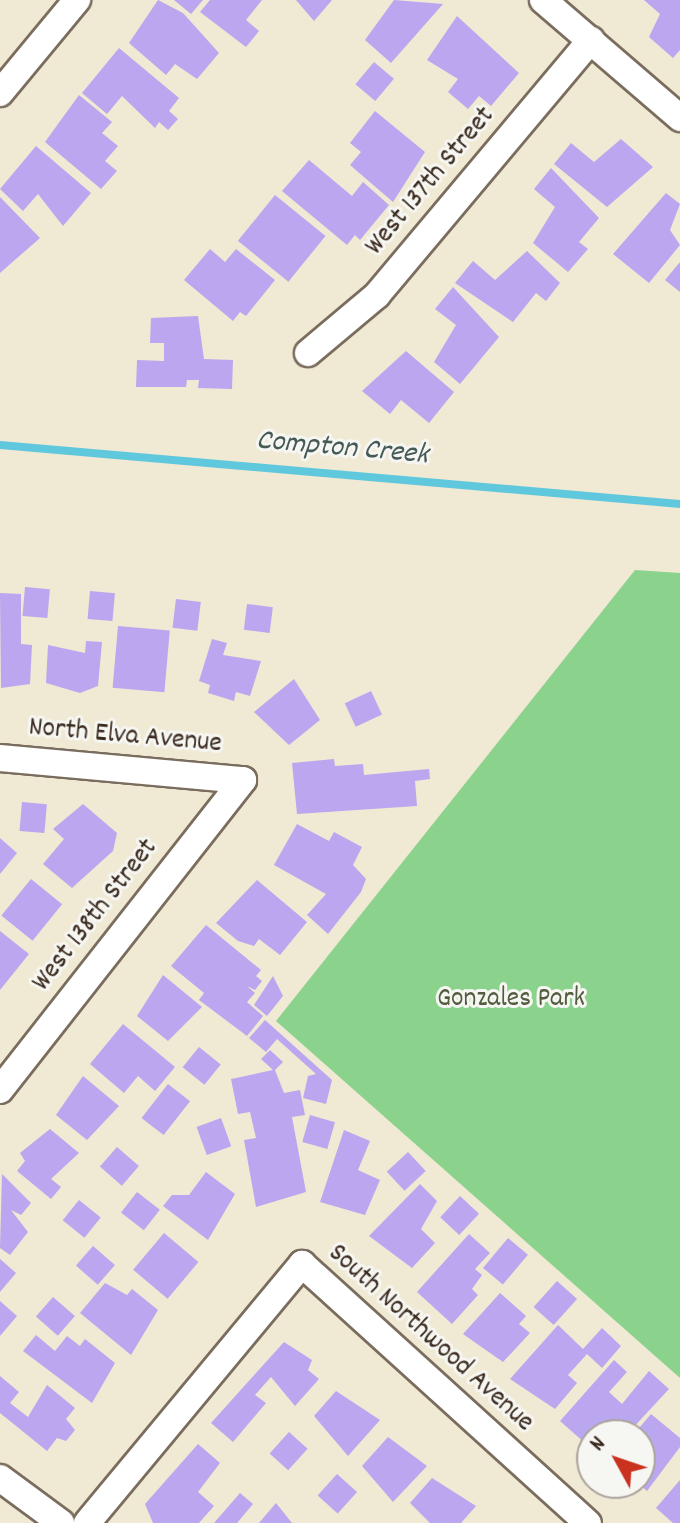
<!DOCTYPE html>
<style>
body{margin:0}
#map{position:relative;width:680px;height:1523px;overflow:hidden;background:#f0e9d4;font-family:Dekko,sans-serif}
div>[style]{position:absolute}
.green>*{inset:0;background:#8bd28d}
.stream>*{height:8px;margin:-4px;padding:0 4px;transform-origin:4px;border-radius:4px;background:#60c8dd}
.building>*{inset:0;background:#baa7ef;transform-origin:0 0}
.roads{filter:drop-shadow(2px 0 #7a6d5e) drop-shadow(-2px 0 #7a6d5e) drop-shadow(0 2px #7a6d5e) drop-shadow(0 -2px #7a6d5e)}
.minor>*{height:26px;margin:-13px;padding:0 13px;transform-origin:13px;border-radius:13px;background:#fff}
span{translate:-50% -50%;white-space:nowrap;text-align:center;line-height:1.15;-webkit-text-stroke:6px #f6f6f2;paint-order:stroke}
.street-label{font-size:28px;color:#3b2a1e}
.park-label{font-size:28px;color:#535c3f}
.water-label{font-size:30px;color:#465957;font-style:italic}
.north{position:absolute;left:576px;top:1419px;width:80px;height:80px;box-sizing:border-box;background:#f6f6f2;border:2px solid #aba49d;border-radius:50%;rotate:310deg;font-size:22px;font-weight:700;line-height:32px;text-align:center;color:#3b2a1e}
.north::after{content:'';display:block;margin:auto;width:28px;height:36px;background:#c8321e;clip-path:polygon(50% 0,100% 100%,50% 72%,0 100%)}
</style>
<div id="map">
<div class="green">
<div style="clip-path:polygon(635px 570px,680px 573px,680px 1378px,276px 1021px)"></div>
</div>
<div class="stream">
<div style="left:0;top:445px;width:683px;rotate:4.96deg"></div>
</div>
<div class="building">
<div style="clip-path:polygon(158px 0,183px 13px,219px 53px,197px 79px,175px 64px,166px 75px,129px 43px)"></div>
<div style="clip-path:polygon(174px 0,203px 0,191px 14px)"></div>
<div style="clip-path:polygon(210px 0,262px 0,246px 20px,259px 31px,246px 47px,200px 12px)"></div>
<div style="clip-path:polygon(296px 0,332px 0,314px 21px)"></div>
<div style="clip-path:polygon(394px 0,443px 4px,391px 63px,365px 40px)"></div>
<div style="clip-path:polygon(644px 0,680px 0,680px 50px,673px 58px,649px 37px,660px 14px)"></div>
<div style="clip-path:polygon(457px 16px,519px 73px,491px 106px,479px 96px,468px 109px,448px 92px,458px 79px,427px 60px)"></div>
<div style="clip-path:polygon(119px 48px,179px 98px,169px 111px,178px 119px,168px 130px,159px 122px,155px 128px,122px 96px,107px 114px,82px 93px)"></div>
<div style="left:374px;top:62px;width:26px;height:29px;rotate:40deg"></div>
<div style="clip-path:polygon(79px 95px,112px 122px,102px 133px,118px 146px,105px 161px,117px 171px,101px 189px,45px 142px)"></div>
<div style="clip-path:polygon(375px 111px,425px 152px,393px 202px,350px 165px,361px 152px,350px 143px)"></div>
<div style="clip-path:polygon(621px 139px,653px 167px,607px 207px,554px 164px,571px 143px,594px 162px)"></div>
<div style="clip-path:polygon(36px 146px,91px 193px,63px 226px,38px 194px,23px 211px,0 189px)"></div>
<div style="clip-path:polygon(309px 160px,352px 196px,363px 182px,389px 205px,360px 240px,355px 235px,347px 245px,282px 191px)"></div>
<div style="clip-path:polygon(551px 168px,599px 218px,579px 242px,588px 249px,568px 272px,533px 243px,555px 207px,534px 189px)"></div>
<div style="clip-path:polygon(666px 193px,680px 204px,670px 230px,680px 245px,649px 283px,613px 254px)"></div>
<div style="left:275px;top:195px;width:65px;height:59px;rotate:39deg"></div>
<div style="clip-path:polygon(0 197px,40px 238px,0 273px)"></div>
<div style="clip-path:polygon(210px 249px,225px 262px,236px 249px,275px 280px,246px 316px,240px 312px,233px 321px,184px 280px)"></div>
<div style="clip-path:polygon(527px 251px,560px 283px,546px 301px,536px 293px,513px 322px,455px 283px,473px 261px,495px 280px)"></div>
<div style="clip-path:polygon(680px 262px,680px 292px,665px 280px)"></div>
<div style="clip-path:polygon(453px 287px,499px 337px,460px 384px,434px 362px,456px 325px,435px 309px)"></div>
<div style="clip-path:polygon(198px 316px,204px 359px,233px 360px,232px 389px,198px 388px,199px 380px,187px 380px,186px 387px,136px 387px,137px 360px,164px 361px,164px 343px,150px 343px,151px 318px)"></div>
<div style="clip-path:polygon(406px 351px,454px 392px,429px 423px,401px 400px,390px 414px,362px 391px)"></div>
<div style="left:25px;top:587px;width:25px;height:29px;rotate:5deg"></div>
<div style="left:90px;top:591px;width:25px;height:28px;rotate:5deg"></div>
<div style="clip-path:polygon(0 593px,21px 594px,21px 644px,32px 645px,30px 684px,1px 688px)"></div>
<div style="left:176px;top:599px;width:25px;height:29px;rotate:7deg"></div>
<div style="left:247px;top:604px;width:26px;height:26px;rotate:7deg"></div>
<div style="left:118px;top:626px;width:52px;height:62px;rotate:5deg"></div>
<div style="clip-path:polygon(212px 639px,227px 643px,223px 655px,261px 661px,250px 696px,236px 692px,234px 701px,208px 693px,210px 685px,199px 681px)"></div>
<div style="clip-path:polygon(86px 641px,102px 642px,98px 686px,80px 693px,46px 683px,48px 645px,85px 653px)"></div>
<div style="clip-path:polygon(294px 679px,320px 720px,289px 745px,254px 712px)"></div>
<div style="left:371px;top:691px;width:26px;height:29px;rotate:65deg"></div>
<div style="clip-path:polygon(334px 759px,335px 766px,363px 764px,364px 775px,429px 769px,430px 779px,415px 781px,417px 806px,297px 814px,292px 763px)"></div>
<div style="left:22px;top:802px;width:25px;height:29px;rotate:5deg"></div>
<div style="clip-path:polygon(83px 804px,117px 833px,113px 851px,72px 888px,43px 864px,64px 839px,53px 829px)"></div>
<div style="clip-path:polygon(297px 824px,329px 841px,334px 832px,362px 847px,353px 865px,366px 879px,361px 892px,328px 934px,307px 915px,326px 894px,274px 865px)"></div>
<div style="clip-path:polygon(0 838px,17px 853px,0 874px)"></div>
<div style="left:31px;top:879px;width:40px;height:47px;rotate:39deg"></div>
<div style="clip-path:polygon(257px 880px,307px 922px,280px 955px,259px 939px,254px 946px,238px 941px,216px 923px)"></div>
<div style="clip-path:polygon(206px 925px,261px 970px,256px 976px,262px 981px,255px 990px,247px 986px,255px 993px,247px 1002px,263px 1016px,247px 1036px,199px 1000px,204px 993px,171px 966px)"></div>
<div style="clip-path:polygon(0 931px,29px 954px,0 990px)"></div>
<div style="clip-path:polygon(163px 975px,202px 1007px,168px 1041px,137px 1016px)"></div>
<div style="clip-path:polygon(273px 976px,283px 996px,267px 1016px,254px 1005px)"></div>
<div style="clip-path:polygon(265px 1020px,332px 1080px,326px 1104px,303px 1098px,308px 1076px,316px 1074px,277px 1039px,266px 1052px,249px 1038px)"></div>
<div style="clip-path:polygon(123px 1024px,175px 1067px,155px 1091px,138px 1076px,124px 1093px,90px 1064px)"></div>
<div style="left:199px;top:1047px;width:28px;height:26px;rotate:39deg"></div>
<div style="clip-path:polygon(270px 1050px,283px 1062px,275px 1070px,284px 1093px,300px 1090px,305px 1115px,292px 1117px,306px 1192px,256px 1207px,244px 1140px,256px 1138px,250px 1112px,238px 1114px,231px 1079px,273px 1070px,261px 1059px)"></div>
<div style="clip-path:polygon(83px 1076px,119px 1106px,87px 1140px,56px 1115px)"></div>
<div style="left:168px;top:1084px;width:28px;height:43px;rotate:38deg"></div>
<div style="left:310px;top:1115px;width:26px;height:28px;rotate:16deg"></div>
<div style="left:221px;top:1118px;width:30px;height:26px;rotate:70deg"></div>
<div style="clip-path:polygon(50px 1129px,79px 1153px,51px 1179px,61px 1187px,51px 1199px,17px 1171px,25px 1161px,20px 1153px)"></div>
<div style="clip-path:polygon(344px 1130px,370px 1141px,358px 1170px,380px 1180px,365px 1215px,320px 1202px)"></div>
<div style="left:117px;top:1147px;width:29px;height:26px;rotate:41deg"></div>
<div style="left:408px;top:1152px;width:26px;height:29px;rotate:47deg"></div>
<div style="clip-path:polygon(206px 1172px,235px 1194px,208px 1240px,163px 1206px,172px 1195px,189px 1195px)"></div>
<div style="clip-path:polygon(2px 1174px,31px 1203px,21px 1215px,11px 1210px,28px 1232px,10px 1255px,0 1248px)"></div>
<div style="clip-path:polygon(420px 1184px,437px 1201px,421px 1229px,435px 1243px,412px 1268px,369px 1236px)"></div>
<div style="left:137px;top:1192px;width:29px;height:26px;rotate:38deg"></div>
<div style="left:460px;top:1196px;width:26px;height:29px;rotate:43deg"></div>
<div style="left:79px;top:1200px;width:28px;height:26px;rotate:39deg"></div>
<div style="left:164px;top:1233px;width:45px;height:48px;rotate:40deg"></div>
<div style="clip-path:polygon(469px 1234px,490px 1253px,475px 1269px,482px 1275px,472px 1289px,478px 1295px,452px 1324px,417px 1292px)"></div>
<div style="left:508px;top:1238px;width:26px;height:39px;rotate:40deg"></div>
<div style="left:93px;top:1246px;width:29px;height:26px;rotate:41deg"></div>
<div style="clip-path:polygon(0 1259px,16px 1273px,0 1292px)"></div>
<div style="left:557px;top:1281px;width:27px;height:35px;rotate:42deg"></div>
<div style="clip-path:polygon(105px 1283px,127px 1295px,132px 1289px,158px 1310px,131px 1355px,80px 1313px)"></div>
<div style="clip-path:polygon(500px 1293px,526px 1316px,519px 1324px,530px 1333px,503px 1362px,463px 1334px)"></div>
<div style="left:53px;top:1297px;width:29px;height:26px;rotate:41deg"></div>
<div style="clip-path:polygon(0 1301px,17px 1316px,0 1336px)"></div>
<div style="clip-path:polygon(558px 1325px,583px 1349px,602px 1328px,621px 1346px,602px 1368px,587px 1354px,568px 1375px,577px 1383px,555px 1409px,510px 1379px)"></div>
<div style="clip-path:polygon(36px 1335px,55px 1351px,67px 1336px,80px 1346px,85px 1339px,115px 1363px,92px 1403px,23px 1351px)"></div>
<div style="clip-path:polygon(284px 1342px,312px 1360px,308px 1370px,319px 1379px,295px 1406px,271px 1377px,255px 1395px,266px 1403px,233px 1442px,211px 1423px)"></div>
<div style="clip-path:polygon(614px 1360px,627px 1372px,609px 1392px,622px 1404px,649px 1371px,669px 1389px,631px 1430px,622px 1422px,586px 1444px,560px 1421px)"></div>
<div style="clip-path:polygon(0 1376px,19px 1392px,10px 1403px,28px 1417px,47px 1385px,75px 1408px,66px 1419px,75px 1430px,66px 1441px,57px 1438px,47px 1451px,0 1413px)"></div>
<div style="clip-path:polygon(336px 1391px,380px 1420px,348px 1456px,314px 1416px)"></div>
<div style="clip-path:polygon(651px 1414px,680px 1438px,680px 1447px,647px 1491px,640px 1485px,640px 1435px,633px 1435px)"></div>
<div style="left:289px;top:1432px;width:25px;height:29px;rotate:42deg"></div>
<div style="clip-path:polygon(388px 1437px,427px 1466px,393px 1502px,362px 1466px)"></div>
<div style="clip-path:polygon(198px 1444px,220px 1463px,198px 1492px,214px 1506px,199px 1523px,153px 1523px,145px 1504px)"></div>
<div style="left:337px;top:1474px;width:27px;height:29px;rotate:42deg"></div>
<div style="clip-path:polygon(432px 1478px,476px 1506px,461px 1523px,430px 1523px,410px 1503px)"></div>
<div style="clip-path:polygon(680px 1480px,680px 1523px,673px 1523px,656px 1508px)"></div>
<div style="clip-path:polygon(240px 1493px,253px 1504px,237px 1523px,214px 1523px)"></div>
<div style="clip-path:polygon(276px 1503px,292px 1523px,259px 1523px)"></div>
</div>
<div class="roads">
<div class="minor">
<div style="left:543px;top:0;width:181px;rotate:40.7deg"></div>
<div style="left:0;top:93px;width:121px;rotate:-50.4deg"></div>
<div style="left:308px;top:353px;width:90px;rotate:-40deg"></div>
<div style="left:377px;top:295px;width:333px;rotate:-50deg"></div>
<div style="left:0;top:758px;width:244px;rotate:5.2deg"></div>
<div style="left:0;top:1090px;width:394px;rotate:-51.9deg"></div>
<div style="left:0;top:1478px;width:76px;rotate:36.4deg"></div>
<div style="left:87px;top:1523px;width:337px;rotate:-50.3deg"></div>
<div style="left:302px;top:1264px;width:386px;rotate:42.2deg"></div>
</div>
</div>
<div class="street-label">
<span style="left:431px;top:182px;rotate:-50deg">West 137th Street</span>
<span style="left:125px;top:737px;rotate:5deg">North Elva Avenue</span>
<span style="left:96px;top:916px;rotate:-52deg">West 138th Street</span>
<span style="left:430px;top:1339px;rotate:42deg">South Northwood Avenue</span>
</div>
<div class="park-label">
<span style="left:511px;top:1000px">Gonzales Park</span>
</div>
<div class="water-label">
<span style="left:342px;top:450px;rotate:5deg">Compton Creek</span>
</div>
<div class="north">N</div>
</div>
